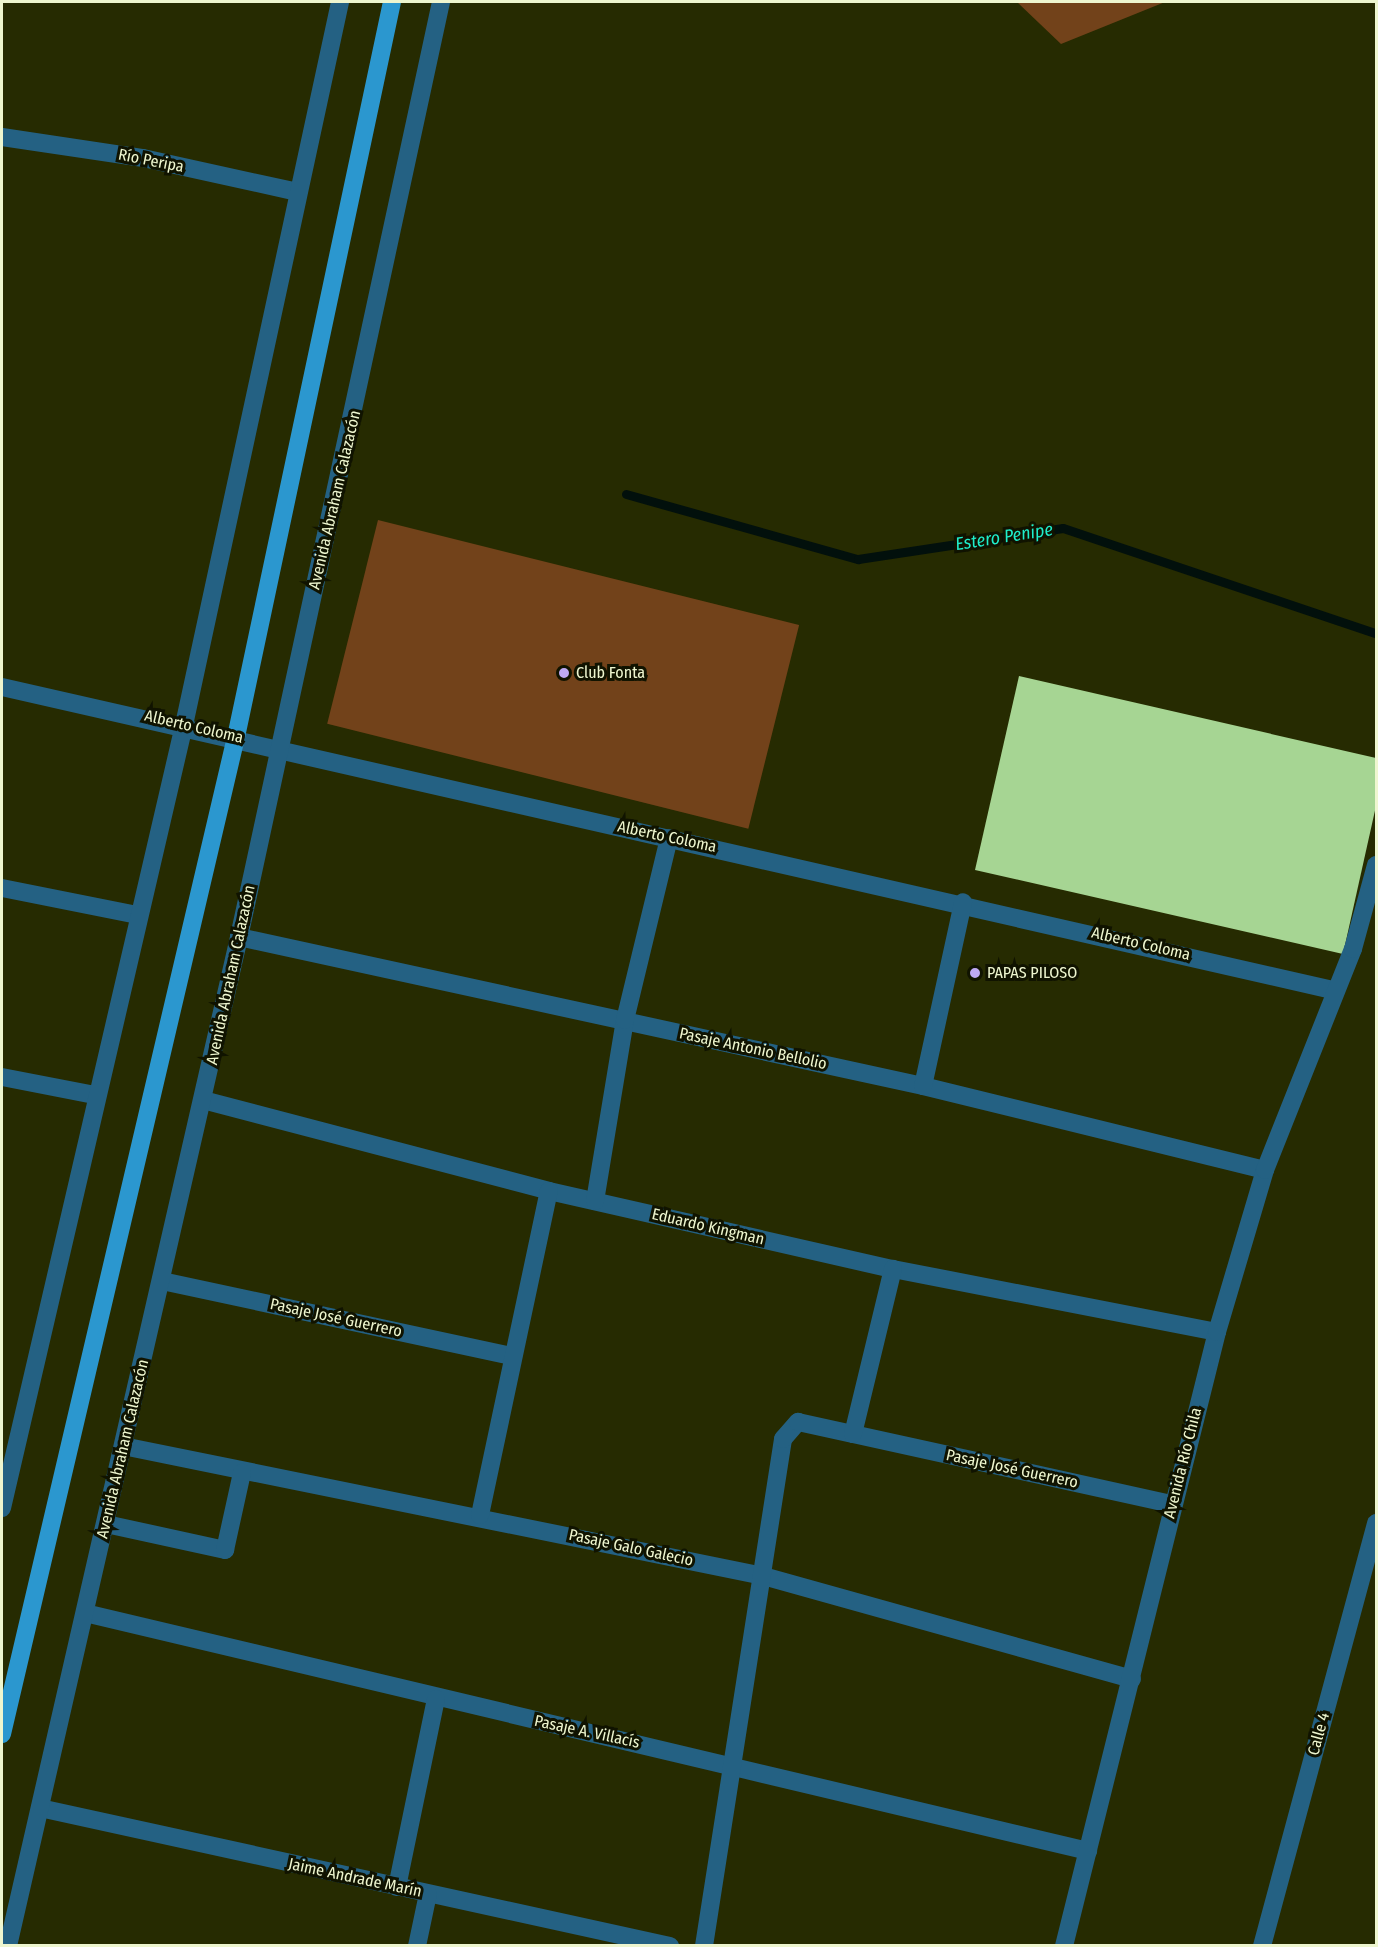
<!DOCTYPE html>
<meta charset="utf-8">
<style>
body{margin:0}
#map{position:relative;width:1378px;height:1947px;overflow:hidden;background:#262b01;font-family:"Fira Sans Condensed",sans-serif}
div>[style]{position:absolute}
.green>*{inset:0;background:#72421a;transform-origin:0 0}
.stream>*{height:9px;margin:-4.5px;padding:0 4.5px;transform-origin:4.5px;border-radius:4.5px;background:#02100c}
.building>*{inset:0;background:#a6d593}
.minor>*{height:18px;margin:-9px;padding:0 9px;transform-origin:9px;border-radius:9px;background:#246183}
.major>*{height:18px;margin:-9px;padding:0 9px;transform-origin:9px;border-radius:9px;background:#2b97cf}
.dots>*{width:16px;height:16px;translate:-50% -50%;box-sizing:border-box;border:3px solid #101300;border-radius:50%}
span{translate:-50% -50%;white-space:nowrap;text-align:center;line-height:1.15;-webkit-text-stroke:6px #101300;paint-order:stroke}
.street-label{font-size:16px;color:#eef6cf}
.poi-label{font-size:16px;color:#eef6cf}
.left{translate:0 -50%;text-align:left}
.water-label{font-size:18px;color:#1feecb;font-style:italic}
.frame{position:absolute;inset:0;border:3px solid #eef6cf;pointer-events:none}
</style>
<div id="map">
<div class="green">
<div style="clip-path:polygon(1017px 2px,1165px 2px,1061px 44px)"></div>
<div style="left:378px;top:520px;width:434px;height:210px;rotate:14deg"></div>
</div>
<div class="stream">
<div style="left:626px;top:494px;width:241px;rotate:15.7deg"></div>
<div style="left:858px;top:559px;width:207px;rotate:-8.6deg"></div>
<div style="left:1063px;top:528px;width:329px;rotate:18.6deg"></div>
</div>
<div class="building">
<div style="clip-path:polygon(1019px 676px,1376px 758px,1376px 806px,1343px 954px,975px 870px)"></div>
</div>
<div class="minor">
<div style="left:2px;top:137px;width:143px;rotate:8.5deg"></div>
<div style="left:143px;top:158px;width:159px;rotate:12.4deg"></div>
<div style="left:2px;top:687px;width:1364px;rotate:12.83deg"></div>
<div style="left:2px;top:888px;width:138px;rotate:11.3deg"></div>
<div style="left:239px;top:937px;width:700px;rotate:12.29deg"></div>
<div style="left:923px;top:1086px;width:352px;rotate:13.8deg"></div>
<div style="left:2px;top:1077px;width:95px;rotate:11deg"></div>
<div style="left:923px;top:1086px;width:188px;rotate:-77.7deg"></div>
<div style="left:203px;top:1100px;width:358px;rotate:14.7deg"></div>
<div style="left:549px;top:1191px;width:353px;rotate:12.8deg"></div>
<div style="left:893px;top:1269px;width:330px;rotate:11deg"></div>
<div style="left:595px;top:1201px;width:183px;rotate:-80.6deg"></div>
<div style="left:625px;top:1020px;width:187px;rotate:-76.4deg"></div>
<div style="left:162px;top:1281px;width:357px;rotate:12.1deg"></div>
<div style="left:853px;top:1434px;width:327px;rotate:12.4deg"></div>
<div style="left:123px;top:1446px;width:653px;rotate:11.48deg"></div>
<div style="left:763px;top:1576px;width:383px;rotate:15.6deg"></div>
<div style="left:2px;top:1508px;width:804px;rotate:-76.91deg"></div>
<div style="left:184px;top:725px;width:740px;rotate:-77.82deg"></div>
<div style="left:480px;top:1515px;width:331px;rotate:-78deg"></div>
<div style="left:106px;top:1524px;width:122px;rotate:12.3deg"></div>
<div style="left:225px;top:1550px;width:79px;rotate:-77.6deg"></div>
<div style="left:85px;top:1613px;width:1031px;rotate:13.35deg"></div>
<div style="left:40px;top:1808px;width:645px;rotate:12.36deg"></div>
<div style="left:397px;top:1887px;width:192px;rotate:-78.3deg"></div>
<div style="left:8px;top:1946px;width:1035px;rotate:-77.1deg"></div>
<div style="left:239px;top:937px;width:957px;rotate:-77.81deg"></div>
<div style="left:417px;top:1946px;width:53px;rotate:-78.1deg"></div>
<div style="left:704px;top:1946px;width:513px;rotate:-81.14deg"></div>
<div style="left:783px;top:1439px;width:23px;rotate:-49deg"></div>
<div style="left:798px;top:1422px;width:56px;rotate:12.3deg"></div>
<div style="left:853px;top:1434px;width:170px;rotate:-76.4deg"></div>
<div style="left:1064px;top:1946px;width:633px;rotate:-76.01deg"></div>
<div style="left:1217px;top:1332px;width:169px;rotate:-73.5deg"></div>
<div style="left:1265px;top:1170px;width:238px;rotate:-68.3deg"></div>
<div style="left:1353px;top:949px;width:87px;rotate:-74.7deg"></div>
<div style="left:1262px;top:1946px;width:438px;rotate:-74.9deg"></div>
</div>
<div class="major">
<div style="left:2px;top:1734px;width:1024px;rotate:-76.79deg"></div>
<div style="left:236px;top:737px;width:751px;rotate:-78.02deg"></div>
</div>
<div class="dots">
<div style="left:564px;top:673px;background:#bea9f4"></div>
<div style="left:975px;top:973px;background:#bea9f4"></div>
</div>
<div class="street-label">
<span style="left:151px;top:161px;rotate:11deg">Río Peripa</span>
<span style="left:335px;top:500px;rotate:-77deg">Avenida Abraham Calazacón</span>
<span style="left:194px;top:727px;rotate:13deg">Alberto Coloma</span>
<span style="left:667px;top:837px;rotate:12deg">Alberto Coloma</span>
<span style="left:1141px;top:944px;rotate:13deg">Alberto Coloma</span>
<span style="left:231px;top:975px;rotate:-78deg">Avenida Abraham Calazacón</span>
<span style="left:753px;top:1049px;rotate:12deg">Pasaje Antonio Bellolio</span>
<span style="left:708px;top:1227px;rotate:13deg">Eduardo Kingman</span>
<span style="left:336px;top:1318px;rotate:12deg">Pasaje José Guerrero</span>
<span style="left:123px;top:1449px;rotate:-77deg">Avenida Abraham Calazacón</span>
<span style="left:1183px;top:1463px;rotate:-76deg">Avenida Río Chila</span>
<span style="left:1012px;top:1469px;rotate:12deg">Pasaje José Guerrero</span>
<span style="left:631px;top:1548px;rotate:12deg">Pasaje Galo Galecio</span>
<span style="left:587px;top:1732px;rotate:12deg">Pasaje A. Villacís</span>
<span style="left:1319px;top:1734px;rotate:-75deg">Calle 4</span>
<span style="left:355px;top:1878px;rotate:12deg">Jaime Andrade Marín</span>
</div>
<div class="poi-label">
<span class="left" style="left:576px;top:673px">Club Fonta</span>
<span class="left" style="left:987px;top:973px">PAPAS PILOSO</span>
</div>
<div class="water-label">
<span style="left:1004px;top:537px;rotate:-9deg">Estero Penipe</span>
</div>
<div class="frame"></div>
</div>
